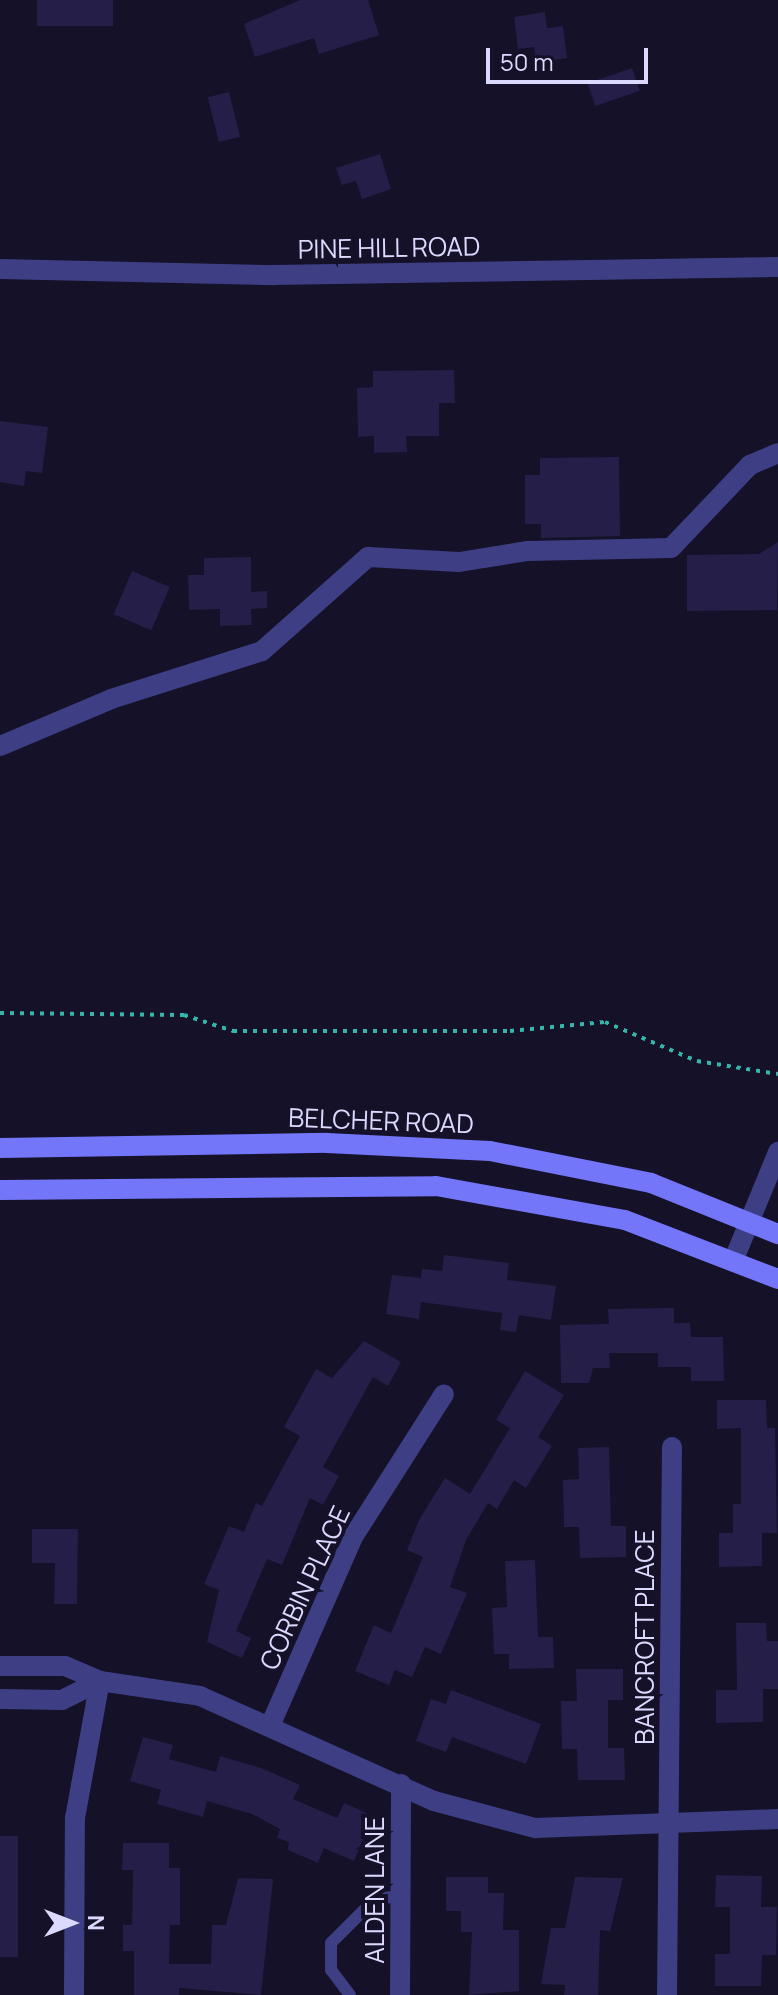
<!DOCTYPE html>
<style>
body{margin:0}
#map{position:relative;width:778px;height:1995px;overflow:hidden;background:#141128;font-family:Manrope,sans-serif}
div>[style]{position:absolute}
.building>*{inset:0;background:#251e49;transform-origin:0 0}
.path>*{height:4px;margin-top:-2px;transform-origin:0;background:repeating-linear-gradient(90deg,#34b7aa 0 4px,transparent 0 10px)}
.lane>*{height:12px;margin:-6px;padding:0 6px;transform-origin:6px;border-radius:6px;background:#3e3e85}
.street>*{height:20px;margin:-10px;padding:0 10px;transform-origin:10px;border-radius:10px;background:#3e3e85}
.secondary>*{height:20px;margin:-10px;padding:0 10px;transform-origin:10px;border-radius:10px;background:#7476fa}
span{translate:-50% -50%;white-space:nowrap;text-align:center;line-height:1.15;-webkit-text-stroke:8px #141128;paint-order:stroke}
.street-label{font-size:26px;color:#dcd9fe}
.north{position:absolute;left:32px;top:1883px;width:80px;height:80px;-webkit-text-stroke:6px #141128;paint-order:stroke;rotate:90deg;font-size:22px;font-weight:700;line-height:32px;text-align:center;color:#dcd9fe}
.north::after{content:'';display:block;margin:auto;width:28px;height:36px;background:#dcd9fe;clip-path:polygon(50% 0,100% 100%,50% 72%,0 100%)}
.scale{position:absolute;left:486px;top:48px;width:162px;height:36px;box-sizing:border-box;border:4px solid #dcd9fe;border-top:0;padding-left:10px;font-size:24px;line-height:28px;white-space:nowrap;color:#dcd9fe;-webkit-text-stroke:6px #141128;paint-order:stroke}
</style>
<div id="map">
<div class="building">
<div style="left:37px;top:0;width:76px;height:26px"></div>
<div style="clip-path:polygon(300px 0,368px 0,379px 35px,319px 54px,314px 38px,255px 57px,244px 24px)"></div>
<div style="clip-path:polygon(545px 12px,547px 28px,563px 26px,567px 58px,536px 63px,534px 47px,518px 49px,514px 17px)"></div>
<div style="left:632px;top:68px;width:24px;height:47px;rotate:71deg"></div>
<div style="left:229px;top:92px;width:46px;height:22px;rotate:76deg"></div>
<div style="clip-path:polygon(380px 154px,391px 189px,362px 199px,356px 181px,342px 185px,336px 168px)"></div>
<div style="clip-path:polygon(454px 370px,455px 403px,439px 403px,439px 436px,406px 436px,407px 452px,374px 453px,374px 436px,358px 437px,357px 388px,373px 387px,373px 371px)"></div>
<div style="clip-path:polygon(0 421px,48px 427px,42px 473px,26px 471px,24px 486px,0 482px)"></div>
<div style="clip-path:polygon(619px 457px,620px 536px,541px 538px,541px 524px,525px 524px,525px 475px,540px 475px,540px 458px)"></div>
<div style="clip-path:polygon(778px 542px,777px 610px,687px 611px,687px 555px,759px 554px)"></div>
<div style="clip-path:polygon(251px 557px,251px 592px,267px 591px,267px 608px,251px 609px,252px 625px,220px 626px,220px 609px,189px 610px,188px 575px,204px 575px,204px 558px)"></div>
<div style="left:132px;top:571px;width:41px;height:47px;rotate:23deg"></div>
<div style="clip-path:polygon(444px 1255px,509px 1263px,507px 1280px,556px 1286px,551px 1320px,519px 1315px,516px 1332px,500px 1330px,502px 1313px,421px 1302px,419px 1319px,386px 1314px,392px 1275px,421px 1278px,422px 1269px,442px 1271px)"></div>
<div style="clip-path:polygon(674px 1308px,674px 1323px,690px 1323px,691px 1337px,723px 1337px,724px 1381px,691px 1381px,691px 1367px,658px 1367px,658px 1353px,609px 1353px,610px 1368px,593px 1368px,589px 1383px,561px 1383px,560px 1325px,609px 1324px,608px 1309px)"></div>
<div style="clip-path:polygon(364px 1341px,401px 1362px,388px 1386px,373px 1377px,323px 1467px,339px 1476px,323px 1505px,310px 1498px,282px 1565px,267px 1559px,236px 1631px,251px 1638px,242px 1658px,207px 1642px,219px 1590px,204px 1584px,229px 1526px,244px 1532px,256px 1503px,262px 1506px,300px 1436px,284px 1427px,316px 1369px,332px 1378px)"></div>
<div style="clip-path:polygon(525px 1371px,564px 1395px,538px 1437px,552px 1446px,526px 1488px,514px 1480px,497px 1509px,488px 1503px,466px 1540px,450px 1587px,467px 1593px,441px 1654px,425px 1647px,412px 1677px,395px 1670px,389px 1685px,355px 1671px,374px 1625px,391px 1633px,423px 1557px,407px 1550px,419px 1520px,445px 1478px,470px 1494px,510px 1428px,496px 1420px)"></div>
<div style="clip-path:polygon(717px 1400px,766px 1400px,767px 1428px,775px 1428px,777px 1533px,762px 1533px,762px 1566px,719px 1567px,719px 1533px,733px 1533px,733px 1504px,741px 1504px,741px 1428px,717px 1429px)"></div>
<div style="clip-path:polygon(609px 1447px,611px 1526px,626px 1526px,626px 1557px,580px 1558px,579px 1527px,564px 1527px,563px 1480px,579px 1479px,578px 1448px)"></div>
<div style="clip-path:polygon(32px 1529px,78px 1529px,77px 1604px,54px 1604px,55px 1563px,32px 1563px)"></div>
<div style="clip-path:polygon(535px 1560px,538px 1637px,553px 1637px,554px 1668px,509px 1669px,509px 1654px,494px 1654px,492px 1608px,507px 1607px,505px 1561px)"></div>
<div style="clip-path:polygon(736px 1623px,766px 1623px,767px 1641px,778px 1641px,778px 1689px,763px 1689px,763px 1722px,716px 1723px,716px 1690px,737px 1690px)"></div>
<div style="clip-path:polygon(576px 1669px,623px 1669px,623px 1700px,608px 1700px,608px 1748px,624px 1748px,625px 1780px,578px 1780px,577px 1749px,562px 1749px,561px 1701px,577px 1701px)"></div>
<div style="clip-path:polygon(451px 1690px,541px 1724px,526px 1764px,452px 1737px,446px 1752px,416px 1741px,431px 1699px,446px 1704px)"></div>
<div style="clip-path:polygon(143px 1737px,173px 1745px,169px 1759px,216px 1772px,220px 1756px,261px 1768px,300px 1785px,293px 1799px,337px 1818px,344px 1803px,373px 1816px,354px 1861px,324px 1848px,318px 1863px,288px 1850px,289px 1842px,277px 1838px,280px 1829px,252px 1814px,207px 1801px,203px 1817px,157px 1804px,161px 1790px,130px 1781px)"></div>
<div style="left:0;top:1836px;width:18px;height:121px"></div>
<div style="clip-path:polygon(123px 1843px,169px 1843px,169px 1868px,180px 1868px,180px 1925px,170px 1925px,169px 1964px,211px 1964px,212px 1925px,226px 1925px,238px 1878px,273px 1879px,261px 1995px,179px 1988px,179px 1995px,134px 1995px,134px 1951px,123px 1951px,123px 1925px,132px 1925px,133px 1870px,122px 1870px)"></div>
<div style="clip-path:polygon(716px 1875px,762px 1876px,761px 1907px,777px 1907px,776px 1955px,762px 1955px,761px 1986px,715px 1986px,715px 1954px,730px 1954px,730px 1907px,715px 1907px)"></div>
<div style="clip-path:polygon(446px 1877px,488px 1877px,488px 1893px,504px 1893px,503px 1930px,519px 1930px,519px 1991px,469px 1995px,472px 1932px,461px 1932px,461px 1911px,446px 1911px)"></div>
<div style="clip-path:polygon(575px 1877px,623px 1878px,610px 1931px,600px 1930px,598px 1995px,564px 1995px,565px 1985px,541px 1984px,551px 1928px,565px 1928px)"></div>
</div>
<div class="path">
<div style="left:0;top:1013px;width:184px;rotate:0.6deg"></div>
<div style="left:184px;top:1015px;width:52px;rotate:18.1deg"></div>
<div style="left:233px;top:1031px;width:277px"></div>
<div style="left:510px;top:1031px;width:95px;rotate:-5.4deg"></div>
<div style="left:605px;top:1022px;width:100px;rotate:23deg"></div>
<div style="left:697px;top:1061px;width:82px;rotate:9.1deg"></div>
</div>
<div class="lane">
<div style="left:350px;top:1995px;width:31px;rotate:-127deg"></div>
<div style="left:331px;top:1970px;width:27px;rotate:-90deg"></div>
<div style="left:331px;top:1943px;width:62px;rotate:-45deg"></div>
<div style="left:375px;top:1899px;width:26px;rotate:-7deg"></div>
</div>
<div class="street">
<div style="left:0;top:269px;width:273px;rotate:1.3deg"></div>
<div style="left:273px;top:275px;width:505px;rotate:-0.91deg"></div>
<div style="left:0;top:746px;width:121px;rotate:-22.9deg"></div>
<div style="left:111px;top:699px;width:158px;rotate:-17.6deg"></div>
<div style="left:262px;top:651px;width:142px;rotate:-41.6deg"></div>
<div style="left:368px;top:557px;width:91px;rotate:3.1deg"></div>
<div style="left:459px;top:562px;width:70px;rotate:-9.1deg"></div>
<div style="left:528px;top:551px;width:143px;rotate:-1.2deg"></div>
<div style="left:671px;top:548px;width:115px;rotate:-46.4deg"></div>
<div style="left:750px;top:465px;width:30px;rotate:-23deg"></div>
<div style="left:734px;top:1259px;width:116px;rotate:-67.6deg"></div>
<div style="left:0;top:1666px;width:65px"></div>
<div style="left:65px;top:1666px;width:38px;rotate:23deg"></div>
<div style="left:100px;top:1681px;width:101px;rotate:8.5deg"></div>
<div style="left:200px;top:1696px;width:256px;rotate:24.2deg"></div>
<div style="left:434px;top:1801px;width:105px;rotate:15deg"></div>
<div style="left:535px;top:1828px;width:243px;rotate:-2.1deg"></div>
<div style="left:0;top:1699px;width:62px;rotate:0.9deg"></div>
<div style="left:62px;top:1700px;width:42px;rotate:-26.6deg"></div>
<div style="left:270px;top:1726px;width:206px;rotate:-66.3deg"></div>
<div style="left:353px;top:1537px;width:169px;rotate:-57.5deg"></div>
<div style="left:74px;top:1995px;width:177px;rotate:-89.7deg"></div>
<div style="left:75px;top:1818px;width:139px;rotate:-79.7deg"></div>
<div style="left:400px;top:1995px;width:211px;rotate:-89.7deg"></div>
<div style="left:667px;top:1995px;width:548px;rotate:-89.48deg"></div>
</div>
<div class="secondary">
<div style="left:0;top:1148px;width:327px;rotate:-0.9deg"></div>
<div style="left:327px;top:1143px;width:163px;rotate:2.8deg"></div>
<div style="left:490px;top:1151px;width:164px;rotate:11.2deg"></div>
<div style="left:651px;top:1183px;width:137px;rotate:21.9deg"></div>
<div style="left:0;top:1190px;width:436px;rotate:-0.5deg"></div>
<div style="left:436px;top:1186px;width:192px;rotate:10.2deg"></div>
<div style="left:625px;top:1220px;width:164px;rotate:21.1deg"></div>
</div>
<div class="street-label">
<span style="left:389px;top:248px;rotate:-1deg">PINE HILL ROAD</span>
<span style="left:381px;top:1121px;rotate:2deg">BELCHER ROAD</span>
<span style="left:305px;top:1588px;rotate:-65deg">CORBIN PLACE</span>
<span style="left:645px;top:1637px;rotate:-90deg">BANCROFT PLACE</span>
<span style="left:375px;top:1890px;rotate:-90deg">ALDEN LANE</span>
</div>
<div class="north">N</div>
<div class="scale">50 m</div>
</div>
